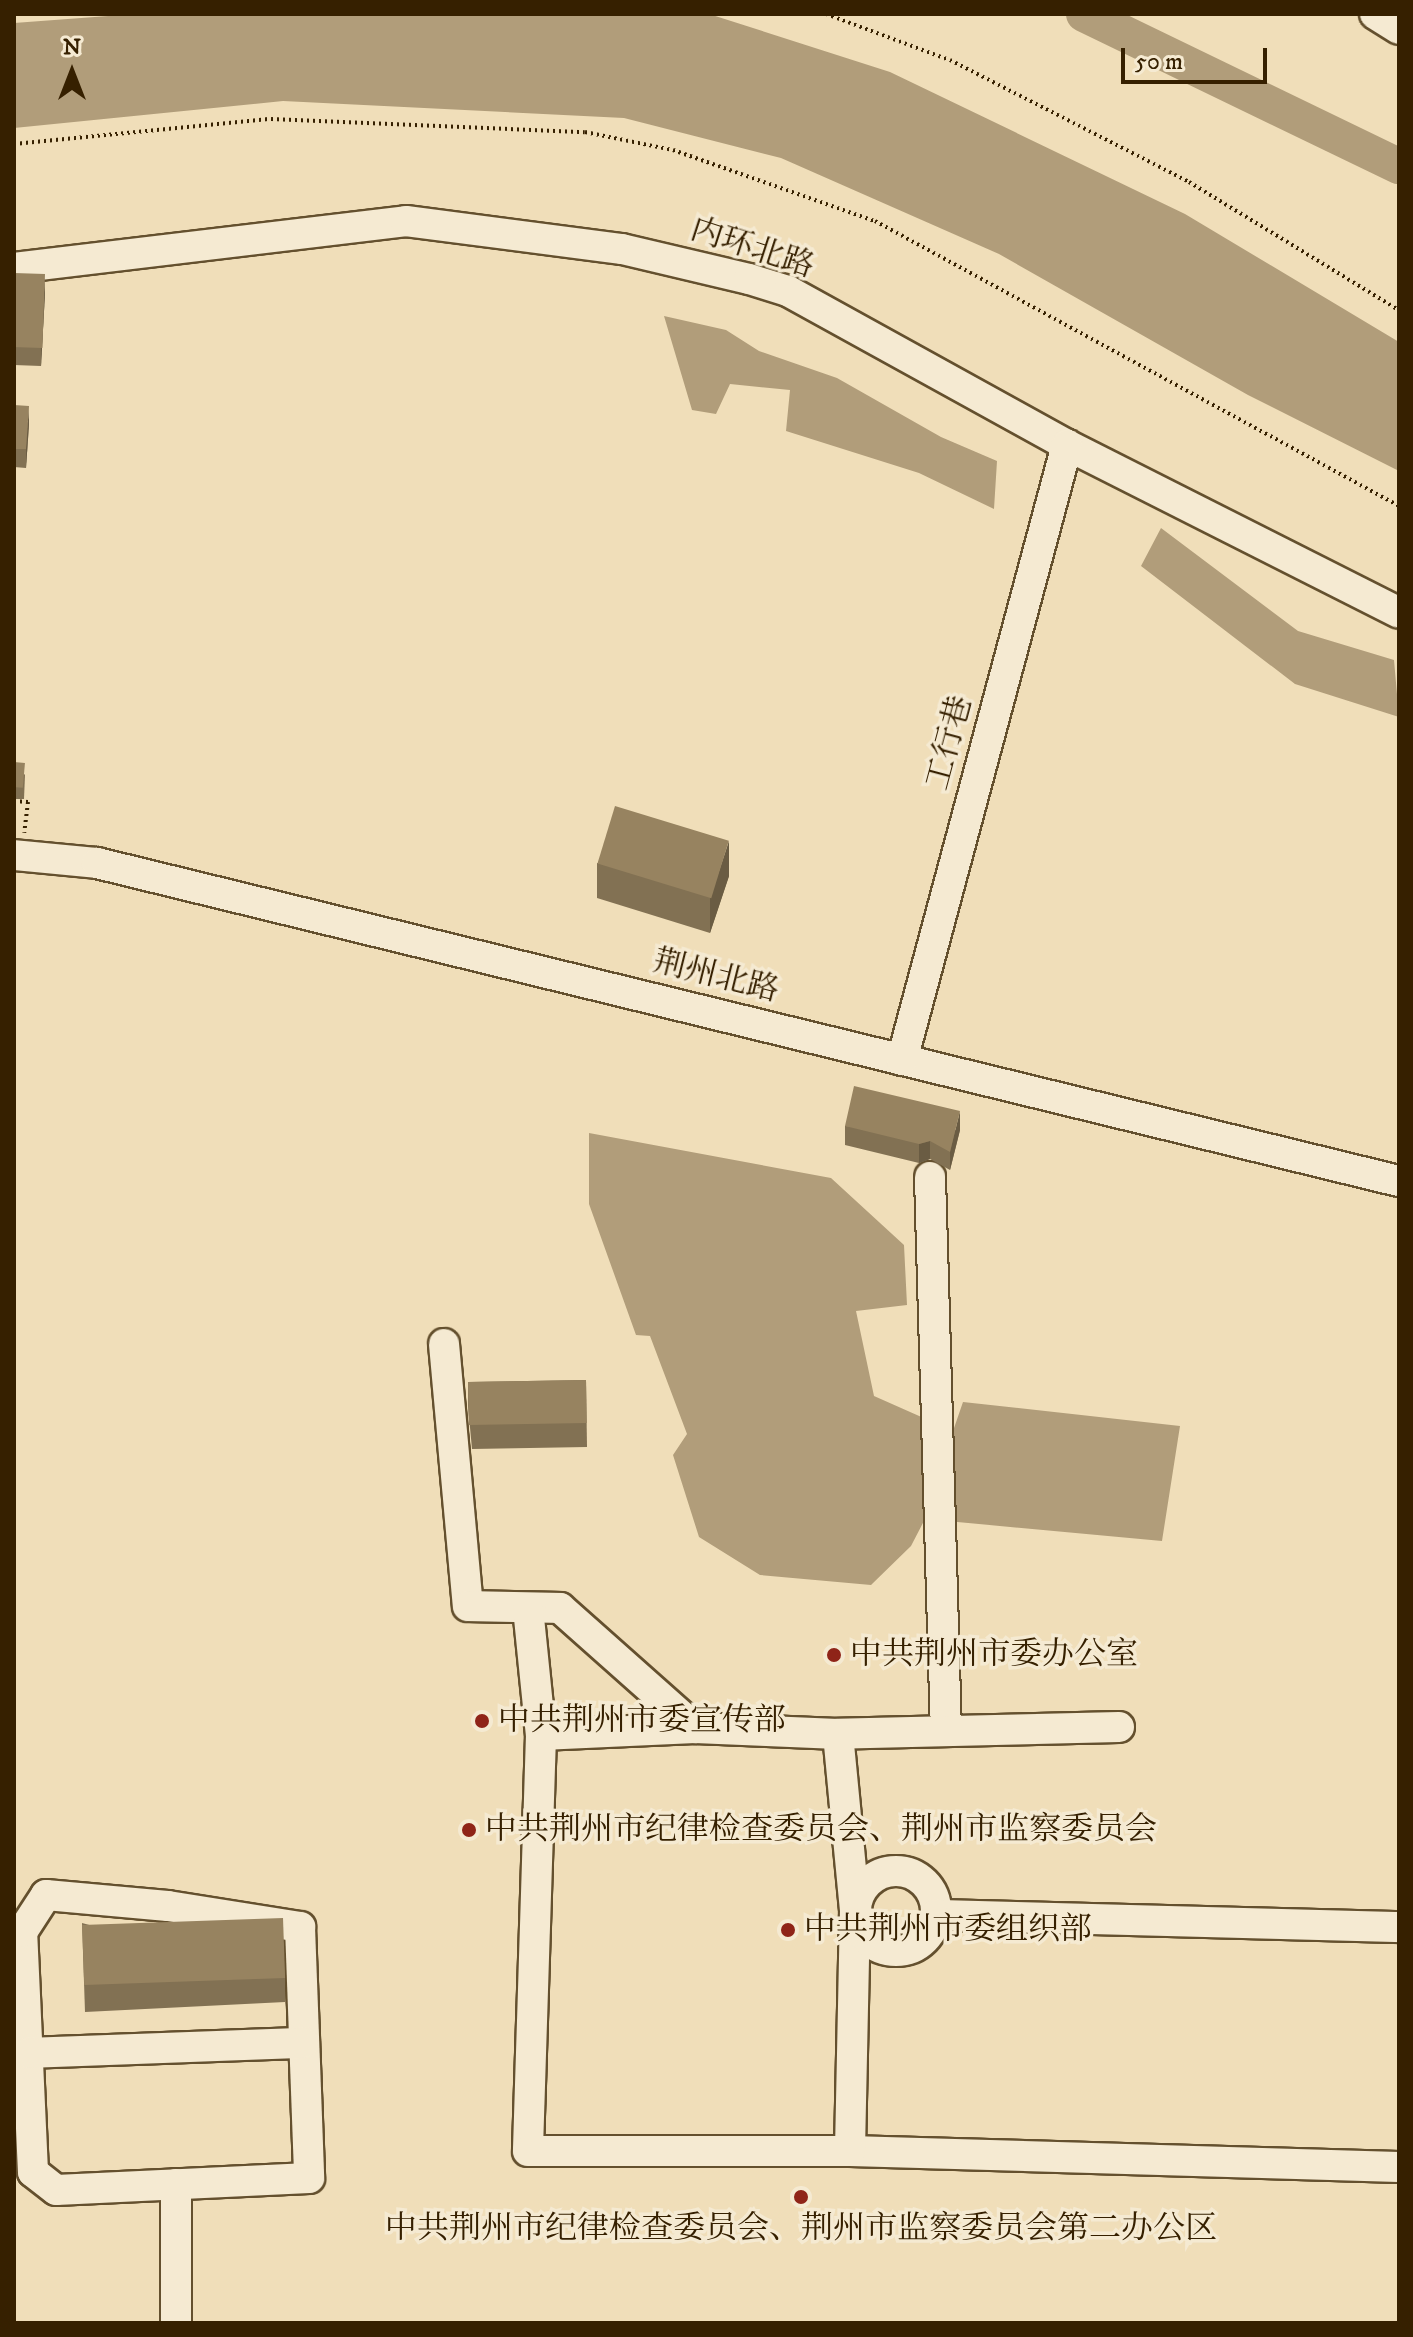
<!DOCTYPE html>
<meta charset="utf-8">
<style>
body{margin:0}
#map{position:relative;width:1413px;height:2337px;overflow:hidden;background:#f0deb9;font-family:"IM FELL DW Pica","Noto Serif SC",serif}
div>[style]{position:absolute}
.water>*{inset:0;background:#b19d7a}
.river>*{height:36px;margin:-18px;padding:0 18px;transform-origin:18px;border-radius:18px;background:#b19d7a}
.path>*{height:4px;margin-top:-2px;transform-origin:0;background:repeating-linear-gradient(90deg,#362000 0 2px,transparent 0 6px)}
.roads{filter:drop-shadow(2px 0 #64502e) drop-shadow(-2px 0 #64502e) drop-shadow(0 2px #64502e) drop-shadow(0 -2px #64502e)}
.minor>*{height:30px;margin:-15px;padding:0 15px;transform-origin:15px;border-radius:15px;background:#f5ead2}
.minor>.ring{margin:-15px;padding:0;box-sizing:content-box;background:none;border:30px solid #f5ead2;border-radius:50%}
.wall>*{inset:0;background:#827153}
.shaded-wall>*{inset:0;background:#6a5c43}
.building>*{inset:0;background:#978360;transform-origin:0 0}
.dots>*{width:22px;height:22px;translate:-50% -50%;box-sizing:border-box;border:4px solid #f5ead2;border-radius:50%}
span{translate:-50% -50%;white-space:nowrap;text-align:center;line-height:1.15;-webkit-text-stroke:7px #f5ead2;paint-order:stroke}
.street-label{font-size:32px;color:#362000}
.poi-label{font-size:32px;color:#362000}
.left{translate:0 -50%;text-align:left}
.frame{position:absolute;inset:0;border:16px solid #362000;pointer-events:none}
.north{position:absolute;left:32px;top:32px;width:80px;height:80px;-webkit-text-stroke:6px #f5ead2;paint-order:stroke;rotate:0deg;font-size:22px;font-weight:700;line-height:32px;text-align:center;color:#362000}
.north::after{content:'';display:block;margin:auto;width:28px;height:36px;background:#362000;clip-path:polygon(50% 0,100% 100%,50% 72%,0 100%)}
.scale{position:absolute;left:1121px;top:48px;width:146px;height:36px;box-sizing:border-box;border:4px solid #362000;border-top:0;padding-left:10px;font-size:24px;line-height:28px;white-space:nowrap;color:#362000;-webkit-text-stroke:6px #f5ead2;paint-order:stroke}
</style>
<div id="map">
<div class="water">
<div style="clip-path:polygon(135px 14px,709px 14px,890px 72px,1185px 214px,1399px 342px,1399px 471px,1248px 395px,999px 254px,781px 158px,624px 118px,283px 101px,14px 128px,14px 23px)"></div>
<div style="clip-path:polygon(664px 316px,726px 330px,759px 351px,837px 378px,941px 437px,997px 461px,994px 509px,919px 473px,786px 431px,790px 390px,730px 384px,716px 414px,692px 410px)"></div>
<div style="clip-path:polygon(1161px 528px,1298px 631px,1394px 660px,1399px 717px,1295px 684px,1141px 566px)"></div>
<div style="clip-path:polygon(589px 1133px,831px 1178px,904px 1245px,907px 1305px,856px 1311px,874px 1396px,953px 1431px,963px 1402px,1180px 1426px,1162px 1541px,925px 1519px,911px 1546px,871px 1585px,760px 1575px,699px 1537px,673px 1455px,687px 1434px,650px 1336px,636px 1335px,589px 1204px)"></div>
</div>
<div class="river">
<div style="left:1084px;top:14px;width:350px;rotate:25.8deg"></div>
</div>
<div class="path">
<div style="left:826px;top:14px;width:132px;rotate:20.4deg"></div>
<div style="left:950px;top:60px;width:268px;rotate:27deg"></div>
<div style="left:1189px;top:182px;width:246px;rotate:31.4deg"></div>
<div style="left:14px;top:144px;width:258px;rotate:-5.6deg"></div>
<div style="left:271px;top:119px;width:314px;rotate:2.4deg"></div>
<div style="left:585px;top:132px;width:90px;rotate:11.6deg"></div>
<div style="left:673px;top:150px;width:214px;rotate:19.4deg"></div>
<div style="left:875px;top:221px;width:596px;rotate:28.54deg"></div>
<div style="left:14px;top:801px;width:14px;rotate:4deg"></div>
<div style="left:28px;top:802px;width:31px;rotate:97deg"></div>
</div>
<div class="roads">
<div class="minor">
<div style="left:1375px;top:14px;width:28px;rotate:32deg"></div>
<div style="left:14px;top:268px;width:395px;rotate:-6.8deg"></div>
<div style="left:406px;top:221px;width:218px;rotate:7.4deg"></div>
<div style="left:622px;top:249px;width:130px;rotate:13.3deg"></div>
<div style="left:749px;top:279px;width:41px;rotate:17.1deg"></div>
<div style="left:788px;top:291px;width:319px;rotate:28.9deg"></div>
<div style="left:1067px;top:445px;width:372px;rotate:26.8deg"></div>
<div style="left:14px;top:855px;width:83px;rotate:5.5deg"></div>
<div style="left:97px;top:863px;width:1340px;rotate:13.73deg"></div>
<div style="left:902px;top:1060px;width:637px;rotate:-74.98deg"></div>
<div style="left:930px;top:1177px;width:554px;rotate:88.35deg"></div>
<div style="left:444px;top:1344px;width:263px;rotate:84.8deg"></div>
<div style="left:468px;top:1606px;width:92px;rotate:1.2deg"></div>
<div style="left:560px;top:1608px;width:181px;rotate:41.6deg"></div>
<div style="left:528px;top:1608px;width:128px;rotate:84.2deg"></div>
<div style="left:1119px;top:1727px;width:281px;rotate:178.6deg"></div>
<div style="left:838px;top:1734px;width:143px;rotate:-177.6deg"></div>
<div style="left:695px;top:1728px;width:154px;rotate:177.4deg"></div>
<div style="left:541px;top:1735px;width:416px;rotate:91.8deg"></div>
<div style="left:528px;top:2151px;width:322px"></div>
<div style="left:850px;top:2151px;width:549px;rotate:1.67deg"></div>
<div style="left:838px;top:1734px;width:178px;rotate:84.5deg"></div>
<div style="left:855px;top:1911px;width:240px;rotate:91.2deg"></div>
<div class="ring" style="left:856px;top:1871px;width:50px;height:50px"></div>
<div style="left:46px;top:1895px;width:122px;rotate:5.2deg"></div>
<div style="left:168px;top:1906px;width:134px;rotate:9deg"></div>
<div style="left:300px;top:1927px;width:251px;rotate:87.9deg"></div>
<div style="left:309px;top:2178px;width:253px;rotate:177.3deg"></div>
<div style="left:56px;top:2190px;width:29px;rotate:-142deg"></div>
<div style="left:33px;top:2172px;width:240px;rotate:-92.6deg"></div>
<div style="left:22px;top:1932px;width:44px;rotate:-57deg"></div>
<div style="left:936px;top:1915px;width:463px;rotate:1.5deg"></div>
<div style="left:28px;top:2053px;width:276px;rotate:-2.1deg"></div>
<div style="left:176px;top:2184px;width:139px;rotate:90deg"></div>
</div>
</div>
<div class="wall">
<div style="clip-path:polygon(14px 273px,45px 293px,41px 366px,14px 365px)"></div>
<div style="clip-path:polygon(14px 405px,29px 424px,26px 468px,14px 467px)"></div>
<div style="clip-path:polygon(14px 762px,25px 775px,24px 799px,14px 799px)"></div>
<div style="clip-path:polygon(597px 863px,729px 876px,710px 933px,597px 898px)"></div>
<div style="clip-path:polygon(845px 1126px,960px 1130px,950px 1170px,930px 1159px,919px 1163px,845px 1145px)"></div>
<div style="clip-path:polygon(586px 1380px,587px 1447px,472px 1449px,468px 1406px,468px 1382px)"></div>
<div style="clip-path:polygon(82px 1923px,285px 1978px,285px 2002px,85px 2012px)"></div>
</div>
<div class="shaded-wall">
<div style="clip-path:polygon(45px 274px,45px 293px,41px 366px,41px 348px)"></div>
<div style="clip-path:polygon(29px 406px,29px 424px,26px 468px,26px 449px)"></div>
<div style="clip-path:polygon(729px 841px,729px 876px,710px 933px,710px 898px)"></div>
<div style="clip-path:polygon(960px 1111px,960px 1130px,950px 1170px,950px 1152px)"></div>
<div style="clip-path:polygon(930px 1141px,930px 1159px,919px 1163px,919px 1144px)"></div>
</div>
<div class="building">
<div style="left:14px;top:273px;width:31px;height:74px;rotate:2deg"></div>
<div style="clip-path:polygon(14px 405px,29px 406px,26px 449px,14px 449px)"></div>
<div style="left:14px;top:762px;width:11px;height:25px;rotate:5deg"></div>
<div style="left:615px;top:806px;width:119px;height:60px;rotate:17deg"></div>
<div style="clip-path:polygon(854px 1086px,960px 1111px,950px 1152px,930px 1141px,919px 1144px,845px 1126px)"></div>
<div style="left:586px;top:1380px;width:43px;height:118px;rotate:89deg"></div>
<div style="left:283px;top:1918px;width:60px;height:201px;rotate:88deg"></div>
</div>
<div class="dots">
<div style="left:834px;top:1655px;background:#8f2418"></div>
<div style="left:482px;top:1721px;background:#8f2418"></div>
<div style="left:469px;top:1830px;background:#8f2418"></div>
<div style="left:788px;top:1930px;background:#8f2418"></div>
<div style="left:801px;top:2197px;background:#8f2418"></div>
</div>
<div class="street-label">
<span style="left:752px;top:249px;rotate:18deg">内环北路</span>
<span style="left:950px;top:743px;rotate:-75deg">工行巷</span>
<span style="left:716px;top:977px;rotate:14deg">荆州北路</span>
</div>
<div class="poi-label">
<span class="left" style="left:850px;top:1655px">中共荆州市委办公室</span>
<span class="left" style="left:498px;top:1721px">中共荆州市委宣传部</span>
<span class="left" style="left:485px;top:1830px">中共荆州市纪律检查委员会、荆州市监察委员会</span>
<span class="left" style="left:804px;top:1930px">中共荆州市委组织部</span>
<span style="left:801px;top:2229px">中共荆州市纪律检查委员会、荆州市监察委员会第二办公区</span>
</div>
<div class="frame"></div>
<div class="north">N</div>
<div class="scale">50 m</div>
</div>
